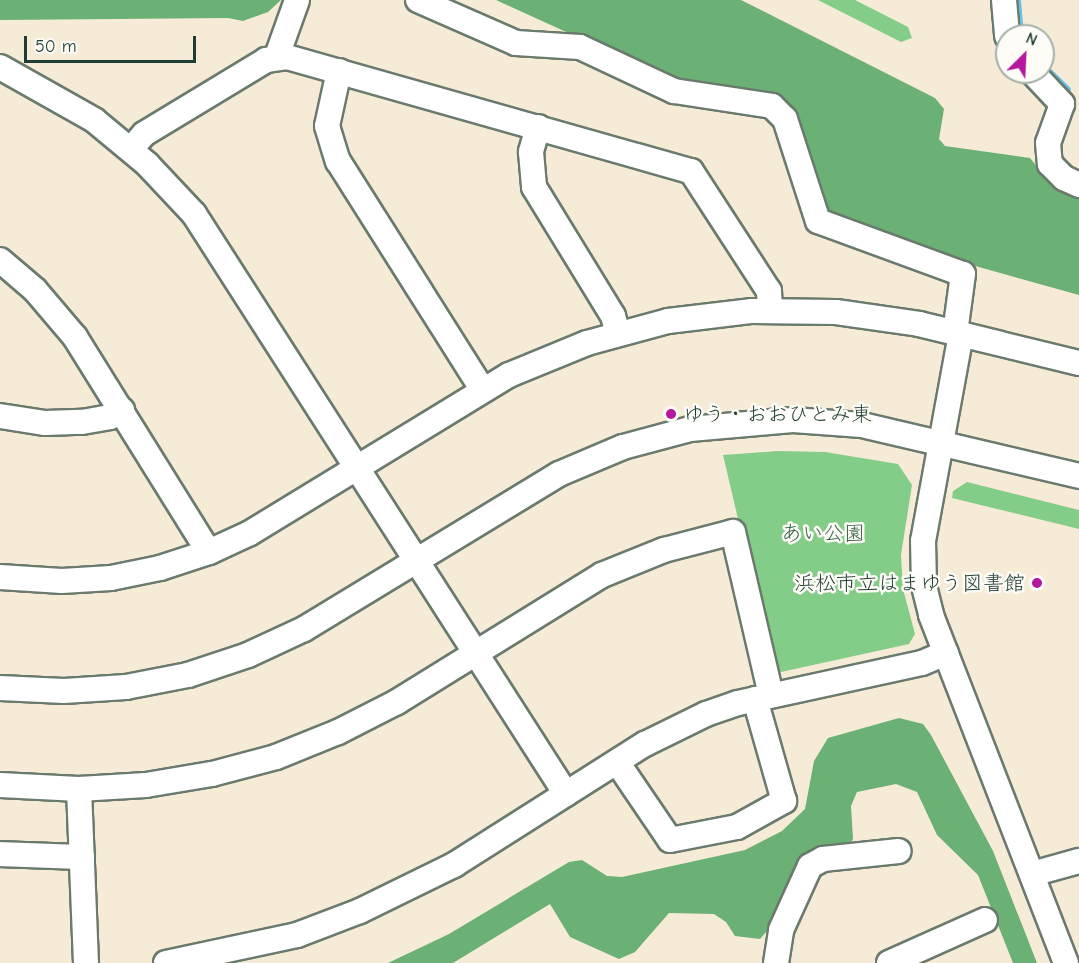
<!DOCTYPE html>
<meta charset="utf-8">
<style>
body{margin:0}
#map{position:relative;width:1079px;height:963px;overflow:hidden;background:#f6ebd7;font-family:"Comic Neue","Klee One",sans-serif}
div>[style]{position:absolute}
.green>*{inset:0;background:#84cd89}
.forest>*{inset:0;background:#6bb075}
.stream>*{height:7px;margin:-3.5px;padding:0 3.5px;transform-origin:3.5px;border-radius:3.5px;background:#69c1e6}
.roads{filter:drop-shadow(2px 0 #6a7a6d) drop-shadow(-2px 0 #6a7a6d) drop-shadow(0 2px #6a7a6d) drop-shadow(0 -2px #6a7a6d)}
.minor>*{height:24px;margin:-12px;padding:0 12px;transform-origin:12px;border-radius:12px;background:#fff}
.dots>*{width:16px;height:16px;translate:-50% -50%;box-sizing:border-box;border:3px solid #fdfcf7;border-radius:50%}
span{translate:-50% -50%;white-space:nowrap;text-align:center;line-height:1.15;-webkit-text-stroke:5px #fdfcf7;paint-order:stroke}
.poi-label{font-size:21px;color:#1f3d34}
.left{translate:0 -50%;text-align:left}
.right{translate:-100% -50%;text-align:right}
.park-label{font-size:21px;color:#386149}
.north{position:absolute;left:995px;top:24px;width:60px;height:60px;box-sizing:border-box;background:#fdfcf7;border:2px solid #a4b0a9;border-radius:50%;rotate:24deg;font-size:16px;font-weight:700;line-height:24px;text-align:center;color:#1f3d34}
.north::after{content:'';display:block;margin:auto;width:21px;height:27px;background:#b5179e;clip-path:polygon(50% 0,100% 100%,50% 72%,0 100%)}
.scale{position:absolute;left:24px;top:36px;width:172px;height:27px;box-sizing:border-box;border:3px solid #1f3d34;border-top:0;padding-left:8px;font-size:18px;line-height:21px;white-space:nowrap;color:#1f3d34;-webkit-text-stroke:4px #fdfcf7;paint-order:stroke}
</style>
<div id="map">
<div class="green">
<div style="clip-path:polygon(818px 0,855px 0,908px 27px,912px 38px,901px 42px)"></div>
<div style="clip-path:polygon(778px 451px,825px 452px,898px 464px,912px 485px,901px 555px,903px 589px,915px 634px,909px 644px,781px 672px,773px 667px,723px 455px)"></div>
<div style="clip-path:polygon(967px 482px,1079px 510px,1079px 529px,952px 498px,953px 491px)"></div>
</div>
<div class="forest">
<div style="clip-path:polygon(0 0,281px 0,268px 12px,243px 21px,228px 18px,0 20px)"></div>
<div style="clip-path:polygon(496px 0,741px 0,935px 98px,944px 109px,939px 139px,945px 146px,1030px 158px,1048px 180px,1079px 196px,1079px 295px,961px 262px,824px 215px,793px 115px,665px 77px)"></div>
<div style="clip-path:polygon(899px 718px,923px 724px,931px 735px,993px 851px,1037px 963px,1013px 963px,978px 875px,937px 835px,917px 792px,896px 784px,857px 792px,851px 806px,853px 839px,850px 844px,803px 858px,771px 926px,760px 939px,735px 936px,726px 922px,714px 914px,669px 913px,635px 952px,619px 959px,570px 937px,550px 904px,453px 963px,388px 963px,449px 934px,569px 862px,582px 860px,607px 876px,622px 877px,745px 850px,782px 831px,805px 809px,814px 761px,828px 738px)"></div>
</div>
<div class="stream">
<div style="left:1017px;top:0;width:36px;rotate:85deg"></div>
<div style="left:1043px;top:66px;width:33px;rotate:44deg"></div>
</div>
<div class="roads">
<div class="minor">
<div style="left:418px;top:0;width:107px;rotate:23.7deg"></div>
<div style="left:516px;top:43px;width:64px;rotate:3.6deg"></div>
<div style="left:580px;top:47px;width:104px;rotate:25.1deg"></div>
<div style="left:674px;top:91px;width:99px;rotate:8.7deg"></div>
<div style="left:772px;top:106px;width:18px;rotate:45deg"></div>
<div style="left:785px;top:119px;width:107px;rotate:72.1deg"></div>
<div style="left:818px;top:221px;width:154px;rotate:20.1deg"></div>
<div style="left:963px;top:274px;width:60px;rotate:97.7deg"></div>
<div style="left:1004px;top:0;width:36px;rotate:85deg"></div>
<div style="left:277px;top:56px;width:59px;rotate:-70.3deg"></div>
<div style="left:0;top:67px;width:108px;rotate:29.4deg"></div>
<div style="left:94px;top:120px;width:69px;rotate:39.7deg"></div>
<div style="left:147px;top:164px;width:69px;rotate:46.8deg"></div>
<div style="left:194px;top:214px;width:689px;rotate:57.32deg"></div>
<div style="left:339px;top:71px;width:56px;rotate:102.3deg"></div>
<div style="left:327px;top:126px;width:37px;rotate:73deg"></div>
<div style="left:338px;top:161px;width:271px;rotate:57.7deg"></div>
<div style="left:1032px;top:72px;width:44px;rotate:46.8deg"></div>
<div style="left:1062px;top:104px;width:41px;rotate:109.7deg"></div>
<div style="left:1048px;top:143px;width:21px;rotate:85deg"></div>
<div style="left:1050px;top:164px;width:20px;rotate:45deg"></div>
<div style="left:1064px;top:178px;width:17px;rotate:25deg"></div>
<div style="left:538px;top:127px;width:26px;rotate:106deg"></div>
<div style="left:531px;top:152px;width:35px;rotate:85deg"></div>
<div style="left:534px;top:187px;width:151px;rotate:58.5deg"></div>
<div style="left:613px;top:316px;width:18px;rotate:74deg"></div>
<div style="left:131px;top:149px;width:20px;rotate:-49deg"></div>
<div style="left:144px;top:134px;width:143px;rotate:-31.2deg"></div>
<div style="left:266px;top:60px;width:21px;rotate:-8deg"></div>
<div style="left:287px;top:57px;width:420px;rotate:15.8deg"></div>
<div style="left:691px;top:171px;width:143px;rotate:57deg"></div>
<div style="left:769px;top:291px;width:19px;rotate:87deg"></div>
<div style="left:0;top:260px;width:46px;rotate:40.6deg"></div>
<div style="left:35px;top:290px;width:62px;rotate:49.6deg"></div>
<div style="left:75px;top:337px;width:253px;rotate:58.1deg"></div>
<div style="left:961px;top:334px;width:210px;rotate:100.4deg"></div>
<div style="left:923px;top:541px;width:45px;rotate:88.7deg"></div>
<div style="left:924px;top:586px;width:30px;rotate:76deg"></div>
<div style="left:931px;top:615px;width:373px;rotate:68.8deg"></div>
<div style="left:0;top:416px;width:46px;rotate:8.8deg"></div>
<div style="left:45px;top:423px;width:37px;rotate:-2deg"></div>
<div style="left:82px;top:422px;width:28px;rotate:-10deg"></div>
<div style="left:110px;top:417px;width:14px;rotate:-30deg"></div>
<div style="left:0;top:577px;width:62px;rotate:3.7deg"></div>
<div style="left:62px;top:581px;width:49px;rotate:-3.5deg"></div>
<div style="left:111px;top:578px;width:50px;rotate:-11.5deg"></div>
<div style="left:160px;top:568px;width:52px;rotate:-18.1deg"></div>
<div style="left:209px;top:552px;width:45px;rotate:-24.9deg"></div>
<div style="left:250px;top:533px;width:303px;rotate:-31.4deg"></div>
<div style="left:509px;top:375px;width:84px;rotate:-22.3deg"></div>
<div style="left:587px;top:343px;width:84px;rotate:-15.2deg"></div>
<div style="left:668px;top:321px;width:85px;rotate:-6.8deg"></div>
<div style="left:752px;top:311px;width:84px;rotate:0.7deg"></div>
<div style="left:836px;top:312px;width:84px;rotate:8.2deg"></div>
<div style="left:919px;top:324px;width:165px;rotate:13.7deg"></div>
<div style="left:0;top:688px;width:64px;rotate:2.7deg"></div>
<div style="left:64px;top:691px;width:62px;rotate:-3.7deg"></div>
<div style="left:126px;top:687px;width:63px;rotate:-11deg"></div>
<div style="left:188px;top:675px;width:63px;rotate:-18.4deg"></div>
<div style="left:248px;top:655px;width:62px;rotate:-24.9deg"></div>
<div style="left:304px;top:629px;width:298px;rotate:-31.3deg"></div>
<div style="left:559px;top:474px;width:69px;rotate:-22.9deg"></div>
<div style="left:623px;top:447px;width:69px;rotate:-15deg"></div>
<div style="left:690px;top:429px;width:103px;rotate:-5deg"></div>
<div style="left:793px;top:420px;width:69px;rotate:4.1deg"></div>
<div style="left:862px;top:425px;width:223px;rotate:13.2deg"></div>
<div style="left:617px;top:762px;width:94px;rotate:55.8deg"></div>
<div style="left:670px;top:840px;width:68px;rotate:-11deg"></div>
<div style="left:737px;top:827px;width:54px;rotate:-29deg"></div>
<div style="left:784px;top:801px;width:106px;rotate:-105.9deg"></div>
<div style="left:0;top:785px;width:79px;rotate:2.9deg"></div>
<div style="left:79px;top:789px;width:67px;rotate:-3.4deg"></div>
<div style="left:146px;top:785px;width:67px;rotate:-9.5deg"></div>
<div style="left:212px;top:774px;width:66px;rotate:-14.9deg"></div>
<div style="left:276px;top:757px;width:67px;rotate:-22deg"></div>
<div style="left:338px;top:732px;width:66px;rotate:-27deg"></div>
<div style="left:397px;top:702px;width:241px;rotate:-31.8deg"></div>
<div style="left:602px;top:575px;width:67px;rotate:-22deg"></div>
<div style="left:664px;top:550px;width:71px;rotate:-14.6deg"></div>
<div style="left:733px;top:532px;width:167px;rotate:76.9deg"></div>
<div style="left:79px;top:789px;width:174px;rotate:87.7deg"></div>
<div style="left:0;top:854px;width:82px;rotate:2.1deg"></div>
<div style="left:1032px;top:874px;width:49px;rotate:-15.5deg"></div>
<div style="left:166px;top:963px;width:134px;rotate:-12.1deg"></div>
<div style="left:297px;top:935px;width:67px;rotate:-20.9deg"></div>
<div style="left:360px;top:911px;width:105px;rotate:-26.1deg"></div>
<div style="left:454px;top:865px;width:226px;rotate:-32.4deg"></div>
<div style="left:645px;top:744px;width:68px;rotate:-26.2deg"></div>
<div style="left:706px;top:714px;width:34px;rotate:-19deg"></div>
<div style="left:738px;top:703px;width:188px;rotate:-12.3deg"></div>
<div style="left:922px;top:663px;width:26px;rotate:-23deg"></div>
<div style="left:776px;top:963px;width:33px;rotate:-81deg"></div>
<div style="left:781px;top:930px;width:70px;rotate:-65.6deg"></div>
<div style="left:810px;top:866px;width:15px;rotate:-28deg"></div>
<div style="left:823px;top:859px;width:76px;rotate:-6deg"></div>
<div style="left:889px;top:963px;width:105px;rotate:-24.1deg"></div>
</div>
</div>
<div class="dots">
<div style="left:671px;top:414px;background:#b5179e"></div>
<div style="left:1037px;top:583px;background:#b5179e"></div>
</div>
<div class="poi-label">
<span class="left" style="left:683px;top:414px">ゆう・おおひとみ東</span>
<span class="right" style="left:1025px;top:583px">浜松市立はまゆう図書館</span>
</div>
<div class="park-label">
<span style="left:823px;top:533px">あい公園</span>
</div>
<div class="north">N</div>
<div class="scale">50 m</div>
</div>
